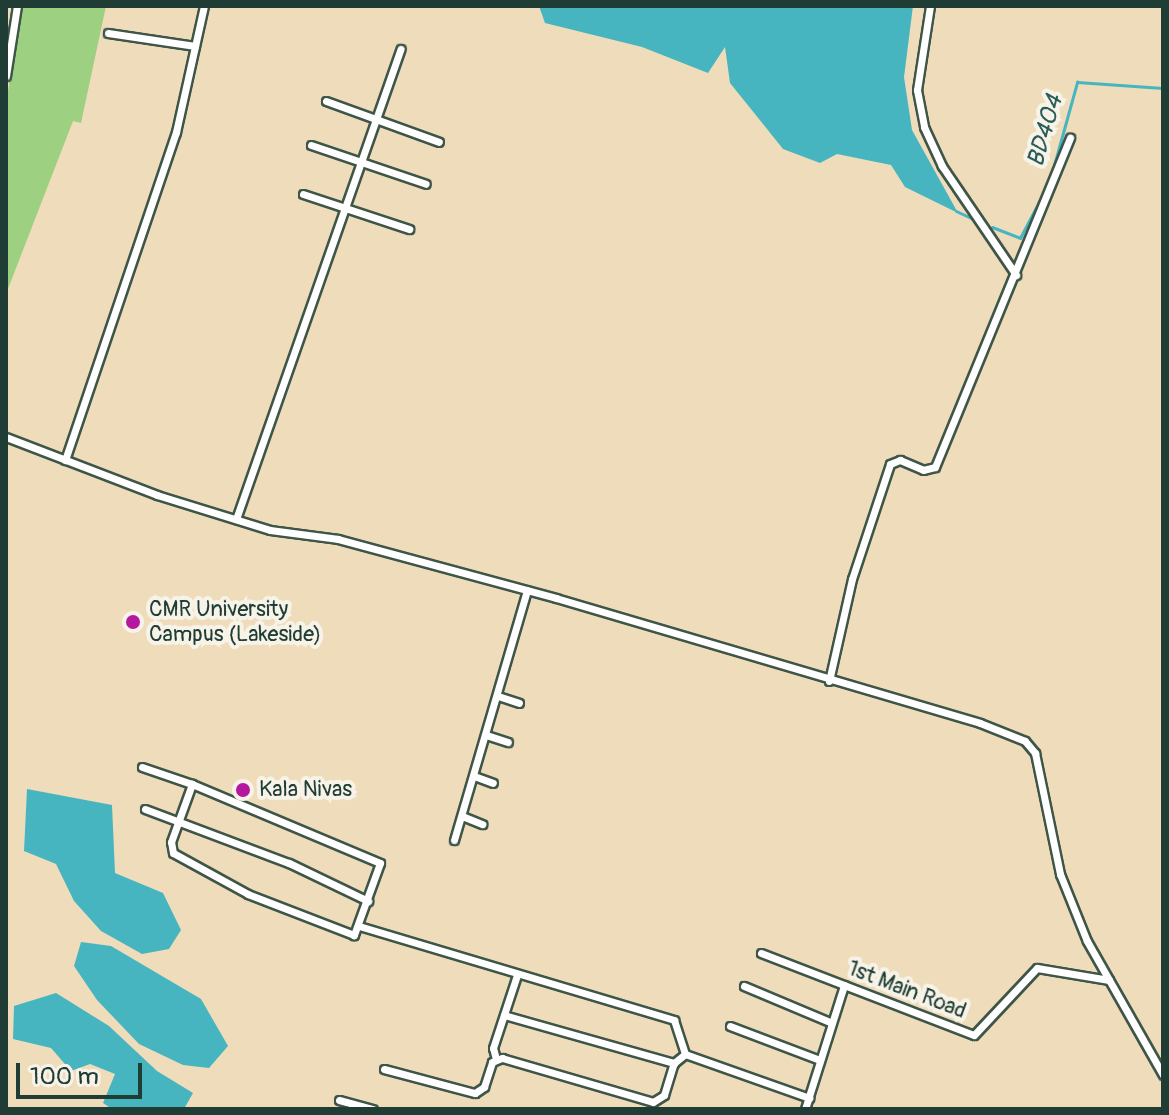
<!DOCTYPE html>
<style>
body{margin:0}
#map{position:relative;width:1169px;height:1115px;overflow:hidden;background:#efdcbb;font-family:Pangolin,sans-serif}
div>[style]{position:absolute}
.green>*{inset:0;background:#9dd080}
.water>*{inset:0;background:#46b5c0}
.stream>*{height:3px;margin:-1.5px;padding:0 1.5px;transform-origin:1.5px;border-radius:1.5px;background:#46b5c0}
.roads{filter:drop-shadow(2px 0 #3e5548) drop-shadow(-2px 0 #3e5548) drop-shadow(0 2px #3e5548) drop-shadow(0 -2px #3e5548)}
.minor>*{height:7px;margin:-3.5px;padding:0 3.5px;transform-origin:3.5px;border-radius:3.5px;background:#fff}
.dots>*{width:22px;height:22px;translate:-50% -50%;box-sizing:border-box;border:4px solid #f7f3e8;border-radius:50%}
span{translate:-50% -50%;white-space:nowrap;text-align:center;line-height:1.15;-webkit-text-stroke:8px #f7f3e8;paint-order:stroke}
.poi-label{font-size:22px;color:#1f3d34}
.left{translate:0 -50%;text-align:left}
.street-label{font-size:22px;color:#1f3d34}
.water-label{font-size:24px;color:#295b57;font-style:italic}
.frame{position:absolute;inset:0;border:8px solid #1f3d34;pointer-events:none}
.scale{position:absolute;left:16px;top:1063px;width:126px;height:36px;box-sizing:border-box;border:4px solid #1f3d34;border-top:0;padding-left:10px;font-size:24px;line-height:28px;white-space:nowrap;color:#1f3d34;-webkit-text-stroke:6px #f7f3e8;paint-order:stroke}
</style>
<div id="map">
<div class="green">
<div style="clip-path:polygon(23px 6px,106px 6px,81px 123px,73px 121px,6px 294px,6px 102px)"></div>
</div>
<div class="water">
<div style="clip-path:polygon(539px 6px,913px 6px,904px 77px,912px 130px,958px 213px,905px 187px,891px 165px,837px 154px,820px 163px,783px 149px,730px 83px,725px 47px,708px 73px,642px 47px,545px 23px)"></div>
<div style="clip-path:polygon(27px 789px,112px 805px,115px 873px,163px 893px,181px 930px,169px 949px,142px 954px,101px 931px,74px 901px,56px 864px,24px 851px)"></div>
<div style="clip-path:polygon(81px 942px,111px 946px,201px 999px,228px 1046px,209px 1068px,183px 1065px,139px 1044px,97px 1000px,74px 966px)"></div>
<div style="clip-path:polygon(56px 993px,109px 1026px,157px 1071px,193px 1093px,184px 1109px,112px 1109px,103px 1103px,115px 1074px,90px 1064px,71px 1071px,51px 1048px,13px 1039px,14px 1006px)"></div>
</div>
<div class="stream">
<div style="left:1051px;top:176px;width:98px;rotate:-74.5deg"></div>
<div style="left:1077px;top:82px;width:86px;rotate:4deg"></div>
<div style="left:956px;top:211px;width:23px;rotate:25deg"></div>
<div style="left:992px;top:227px;width:30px;rotate:21deg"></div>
<div style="left:1020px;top:238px;width:50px;rotate:-62.4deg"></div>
</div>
<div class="roads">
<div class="minor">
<div style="left:930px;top:6px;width:85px;rotate:98.8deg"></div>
<div style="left:917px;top:90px;width:38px;rotate:79deg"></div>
<div style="left:924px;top:127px;width:43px;rotate:65.2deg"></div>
<div style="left:942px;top:166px;width:132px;rotate:55.8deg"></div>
<div style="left:108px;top:33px;width:88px;rotate:8.5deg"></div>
<div style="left:6px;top:76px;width:71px;rotate:-81.1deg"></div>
<div style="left:326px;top:101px;width:120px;rotate:19.9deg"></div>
<div style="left:311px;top:145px;width:121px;rotate:18.7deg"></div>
<div style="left:303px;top:194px;width:112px;rotate:18.3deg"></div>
<div style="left:6px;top:437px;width:162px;rotate:21deg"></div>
<div style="left:157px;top:495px;width:118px;rotate:17.2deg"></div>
<div style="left:270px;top:530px;width:69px;rotate:7.5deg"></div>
<div style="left:338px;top:539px;width:226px;rotate:15.1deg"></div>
<div style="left:556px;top:598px;width:442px;rotate:16.4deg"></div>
<div style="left:980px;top:723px;width:48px;rotate:21.8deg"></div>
<div style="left:1025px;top:741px;width:16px;rotate:50deg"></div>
<div style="left:1035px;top:753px;width:124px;rotate:78.3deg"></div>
<div style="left:1060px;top:874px;width:72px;rotate:68.1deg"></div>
<div style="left:1087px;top:941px;width:154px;rotate:60.4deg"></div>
<div style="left:65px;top:460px;width:346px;rotate:-71.3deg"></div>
<div style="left:176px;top:132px;width:129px;rotate:-77.5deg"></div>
<div style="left:236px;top:519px;width:498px;rotate:-70.7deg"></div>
<div style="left:829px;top:681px;width:105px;rotate:-77.3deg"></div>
<div style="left:852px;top:579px;width:121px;rotate:-71.7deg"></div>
<div style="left:890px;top:464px;width:11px;rotate:-22deg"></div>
<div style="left:900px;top:460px;width:25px;rotate:23deg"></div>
<div style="left:923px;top:470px;width:12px;rotate:-14deg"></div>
<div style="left:935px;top:467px;width:356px;rotate:-67.7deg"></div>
<div style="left:498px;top:696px;width:22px;rotate:18deg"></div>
<div style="left:486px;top:735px;width:23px;rotate:18deg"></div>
<div style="left:142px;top:767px;width:53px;rotate:18.8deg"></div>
<div style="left:474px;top:776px;width:20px;rotate:20deg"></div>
<div style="left:192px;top:784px;width:204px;rotate:22.8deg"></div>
<div style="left:380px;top:863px;width:77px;rotate:109.9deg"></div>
<div style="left:354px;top:935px;width:114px;rotate:-158.9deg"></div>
<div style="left:248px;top:894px;width:85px;rotate:-151.3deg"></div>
<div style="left:173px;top:853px;width:11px;rotate:-100deg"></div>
<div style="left:171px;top:842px;width:62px;rotate:-70.1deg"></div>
<div style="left:145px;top:809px;width:154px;rotate:20.6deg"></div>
<div style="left:289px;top:863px;width:88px;rotate:25.7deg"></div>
<div style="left:462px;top:816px;width:22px;rotate:22deg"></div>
<div style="left:454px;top:840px;width:260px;rotate:-73.7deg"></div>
<div style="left:359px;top:926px;width:329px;rotate:16.6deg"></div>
<div style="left:674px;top:1020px;width:36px;rotate:72deg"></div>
<div style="left:685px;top:1054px;width:132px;rotate:19.5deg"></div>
<div style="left:761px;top:953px;width:228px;rotate:21.1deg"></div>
<div style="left:974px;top:1035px;width:92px;rotate:-46.8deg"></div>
<div style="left:1037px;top:968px;width:73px;rotate:9.5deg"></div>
<div style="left:744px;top:986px;width:95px;rotate:22.8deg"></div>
<div style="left:504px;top:1015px;width:177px;rotate:15.8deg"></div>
<div style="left:730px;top:1026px;width:96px;rotate:20.7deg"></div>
<div style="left:496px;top:1059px;width:11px;rotate:-105deg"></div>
<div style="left:493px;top:1048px;width:77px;rotate:-71.8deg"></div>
<div style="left:384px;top:1069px;width:94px;rotate:14.8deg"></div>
<div style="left:475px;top:1093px;width:11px;rotate:-34deg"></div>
<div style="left:484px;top:1087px;width:26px;rotate:-72deg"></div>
<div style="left:492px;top:1062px;width:11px;rotate:-22deg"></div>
<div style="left:502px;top:1058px;width:157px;rotate:16.2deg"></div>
<div style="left:653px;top:1102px;width:13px;rotate:-32deg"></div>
<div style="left:664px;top:1095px;width:34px;rotate:-73deg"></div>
<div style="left:674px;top:1063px;width:14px;rotate:-39deg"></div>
<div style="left:339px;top:1100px;width:35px;rotate:15deg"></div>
<div style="left:805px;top:1109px;width:130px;rotate:-72.5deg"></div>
</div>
</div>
<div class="dots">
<div style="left:133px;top:622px;background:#b5179e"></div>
<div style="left:243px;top:790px;background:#b5179e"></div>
</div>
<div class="poi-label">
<span class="left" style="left:149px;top:622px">CMR University<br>Campus (Lakeside)</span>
<span class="left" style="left:259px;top:790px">Kala Nivas</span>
</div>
<div class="street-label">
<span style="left:907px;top:990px;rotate:21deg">1st Main Road</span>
</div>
<div class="water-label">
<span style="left:1045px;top:131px;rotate:-74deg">BD404</span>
</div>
<div class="frame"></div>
<div class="scale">100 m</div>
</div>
